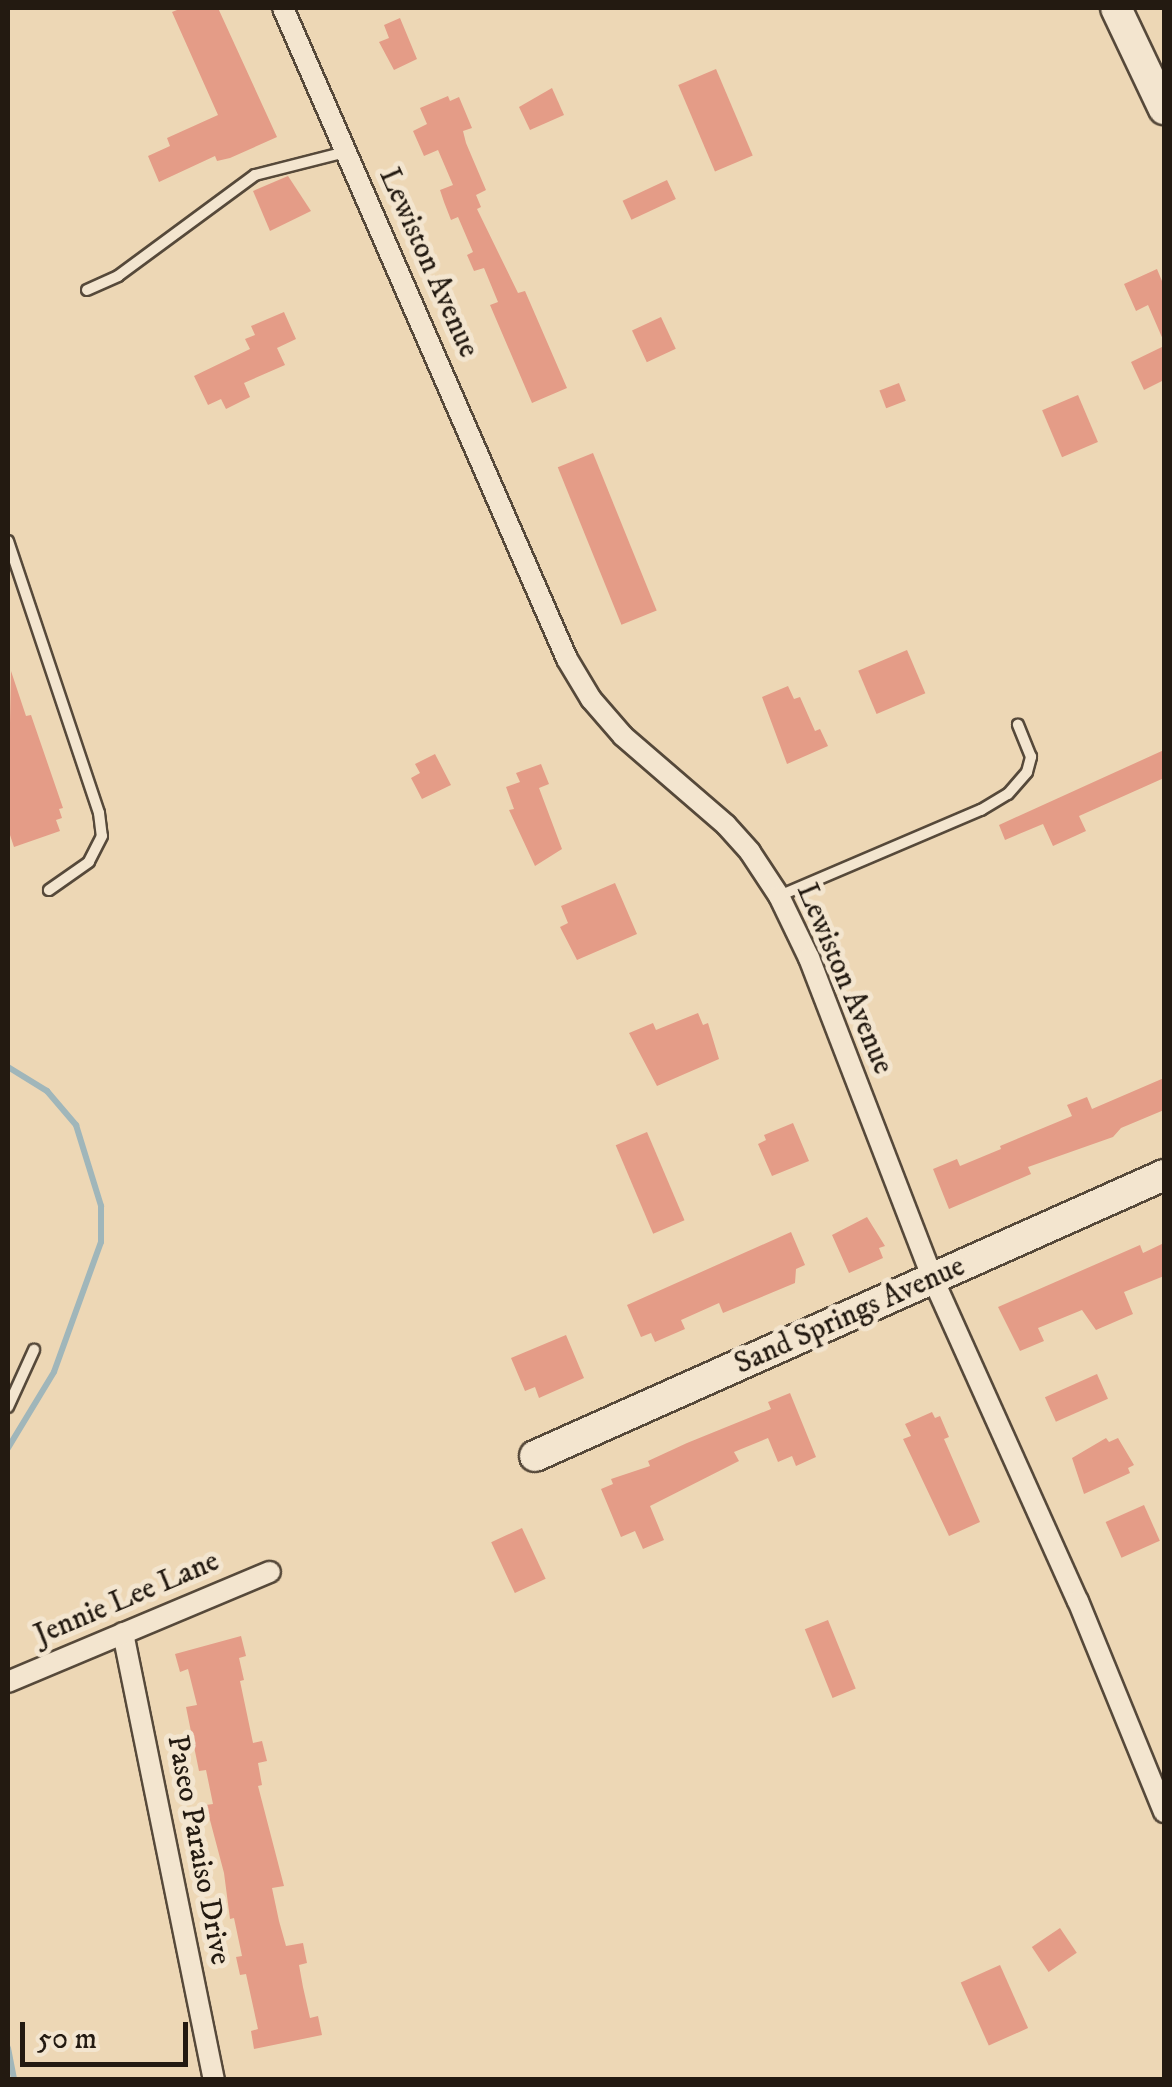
<!DOCTYPE html>
<style>
body{margin:0}
#map{position:relative;width:1172px;height:2087px;overflow:hidden;background:#edd7b5;font-family:"IM FELL DW Pica",serif}
div>[style]{position:absolute}
.stream>*{height:6px;margin:-3px;padding:0 3px;transform-origin:3px;border-radius:3px;background:#a0b6ba}
.building>*{inset:0;background:#e49c87;transform-origin:0 0}
.roads{filter:drop-shadow(2px 0 #56493a) drop-shadow(-2px 0 #56493a) drop-shadow(0 2px #56493a) drop-shadow(0 -2px #56493a)}
.lane>*{height:10px;margin:-5px;padding:0 5px;transform-origin:5px;border-radius:5px;background:#f3e5cf}
.street>*{height:20px;margin:-10px;padding:0 10px;transform-origin:10px;border-radius:10px;background:#f3e5cf}
.secondary>*{height:30px;margin:-15px;padding:0 15px;transform-origin:15px;border-radius:15px;background:#f3e5cf}
span{translate:-50% -50%;white-space:nowrap;text-align:center;line-height:1.15;-webkit-text-stroke:10px #f3e5cf;paint-order:stroke}
.street-label{font-size:30px;color:#231a11}
.frame{position:absolute;inset:0;border:10px solid #231a11;pointer-events:none}
.scale{position:absolute;left:20px;top:2022px;width:168px;height:45px;box-sizing:border-box;border:5px solid #231a11;border-top:0;padding-left:12px;font-size:30px;line-height:35px;white-space:nowrap;color:#231a11;-webkit-text-stroke:8px #f3e5cf;paint-order:stroke}
</style>
<div id="map">
<div class="stream">
<div style="left:8px;top:1067px;width:46px;rotate:31.6deg"></div>
<div style="left:47px;top:1091px;width:45px;rotate:49.5deg"></div>
<div style="left:76px;top:1125px;width:85px;rotate:72.8deg"></div>
<div style="left:101px;top:1206px;width:36px;rotate:90deg"></div>
<div style="left:101px;top:1242px;width:138px;rotate:109.9deg"></div>
<div style="left:54px;top:1372px;width:89px;rotate:121.2deg"></div>
<div style="left:8px;top:2048px;width:33px;rotate:79deg"></div>
</div>
<div class="building">
<div style="clip-path:polygon(182px 8px,218px 8px,277px 137px,230px 158px,217px 161px,215px 156px,159px 182px,148px 156px,170px 146px,167px 138px,218px 115px,172px 12px)"></div>
<div style="clip-path:polygon(400px 18px,417px 59px,394px 70px,379px 42px,389px 38px,384px 25px)"></div>
<div style="left:716px;top:69px;width:94px;height:41px;rotate:67deg"></div>
<div style="clip-path:polygon(552px 88px,564px 115px,530px 130px,519px 107px)"></div>
<div style="clip-path:polygon(448px 96px,450px 101px,459px 97px,472px 128px,463px 131px,466px 143px,486px 190px,476px 195px,481px 207px,477px 209px,518px 293px,525px 291px,567px 388px,532px 403px,490px 305px,498px 302px,484px 268px,474px 271px,467px 255px,473px 252px,458px 217px,451px 220px,444px 202px,440px 190px,453px 185px,438px 150px,424px 156px,413px 131px,427px 124px,420px 108px)"></div>
<div style="clip-path:polygon(288px 176px,311px 211px,270px 231px,253px 191px)"></div>
<div style="left:667px;top:180px;width:21px;height:49px;rotate:65deg"></div>
<div style="clip-path:polygon(1157px 269px,1164px 286px,1164px 342px,1148px 305px,1136px 311px,1124px 284px)"></div>
<div style="clip-path:polygon(284px 312px,296px 339px,277px 348px,285px 365px,244px 383px,250px 397px,226px 409px,221px 399px,208px 405px,194px 376px,250px 349px,245px 339px,255px 335px,251px 326px)"></div>
<div style="left:661px;top:317px;width:35px;height:32px;rotate:65deg"></div>
<div style="clip-path:polygon(1164px 346px,1164px 380px,1144px 390px,1131px 362px)"></div>
<div style="left:899px;top:383px;width:19px;height:21px;rotate:69deg"></div>
<div style="left:1078px;top:395px;width:51px;height:39px;rotate:67deg"></div>
<div style="left:593px;top:453px;width:170px;height:38px;rotate:68deg"></div>
<div style="left:907px;top:650px;width:47px;height:53px;rotate:67deg"></div>
<div style="clip-path:polygon(11px 671px,26px 716px,31px 715px,63px 808px,59px 809px,62px 818px,56px 820px,60px 831px,14px 847px,8px 829px)"></div>
<div style="clip-path:polygon(788px 686px,794px 699px,800px 697px,815px 731px,820px 729px,828px 746px,787px 764px,762px 697px)"></div>
<div style="clip-path:polygon(1164px 750px,1164px 778px,1079px 816px,1086px 831px,1053px 846px,1043px 824px,1005px 840px,999px 825px)"></div>
<div style="clip-path:polygon(435px 754px,451px 785px,422px 799px,411px 778px,420px 773px,415px 764px)"></div>
<div style="clip-path:polygon(541px 764px,549px 784px,539px 788px,562px 849px,535px 866px,509px 810px,514px 809px,506px 787px,520px 782px,516px 773px)"></div>
<div style="clip-path:polygon(615px 883px,637px 934px,577px 960px,560px 927px,568px 923px,561px 906px)"></div>
<div style="clip-path:polygon(698px 1013px,703px 1025px,708px 1023px,719px 1059px,657px 1086px,629px 1033px,653px 1023px,656px 1030px)"></div>
<div style="clip-path:polygon(1164px 1078px,1164px 1110px,1121px 1128px,1113px 1137px,1028px 1167px,1031px 1174px,949px 1209px,933px 1169px,957px 1159px,960px 1166px,1001px 1149px,1000px 1146px,1072px 1116px,1067px 1105px,1087px 1097px,1092px 1109px)"></div>
<div style="clip-path:polygon(793px 1123px,809px 1161px,772px 1176px,758px 1144px,766px 1140px,764px 1135px)"></div>
<div style="left:647px;top:1132px;width:96px;height:34px;rotate:67deg"></div>
<div style="clip-path:polygon(867px 1217px,885px 1246px,879px 1248px,883px 1258px,849px 1273px,832px 1235px)"></div>
<div style="clip-path:polygon(791px 1232px,805px 1265px,796px 1269px,795px 1283px,723px 1313px,719px 1303px,681px 1320px,685px 1329px,655px 1342px,651px 1333px,641px 1337px,627px 1305px)"></div>
<div style="clip-path:polygon(1164px 1243px,1164px 1276px,1124px 1292px,1133px 1314px,1096px 1330px,1082px 1310px,1038px 1328px,1044px 1341px,1020px 1351px,998px 1307px,1140px 1245px,1143px 1253px)"></div>
<div style="clip-path:polygon(566px 1335px,584px 1378px,539px 1398px,535px 1387px,525px 1391px,511px 1358px)"></div>
<div style="left:1097px;top:1374px;width:27px;height:57px;rotate:66deg"></div>
<div style="clip-path:polygon(790px 1393px,816px 1457px,796px 1466px,792px 1456px,778px 1462px,768px 1438px,734px 1452px,739px 1461px,650px 1506px,664px 1540px,643px 1549px,635px 1531px,621px 1537px,601px 1489px,613px 1484px,611px 1479px,650px 1466px,648px 1461px,687px 1443px,771px 1409px,768px 1402px)"></div>
<div style="clip-path:polygon(932px 1412px,935px 1418px,940px 1416px,949px 1437px,944px 1439px,980px 1522px,949px 1536px,903px 1439px,911px 1436px,905px 1424px)"></div>
<div style="clip-path:polygon(1106px 1438px,1109px 1442px,1118px 1438px,1134px 1465px,1128px 1468px,1130px 1473px,1084px 1494px,1072px 1458px)"></div>
<div style="left:1144px;top:1505px;width:39px;height:42px;rotate:66deg"></div>
<div style="left:522px;top:1528px;width:56px;height:34px;rotate:65deg"></div>
<div style="left:828px;top:1620px;width:74px;height:25px;rotate:68deg"></div>
<div style="clip-path:polygon(241px 1636px,246px 1656px,239px 1658px,244px 1680px,240px 1681px,253px 1743px,262px 1741px,267px 1761px,258px 1763px,262px 1785px,258px 1786px,284px 1886px,272px 1888px,279px 1921px,286px 1946px,303px 1943px,307px 1963px,299px 1965px,303px 1987px,310px 2018px,318px 2016px,322px 2035px,254px 2049px,251px 2031px,258px 2029px,246px 1974px,240px 1975px,236px 1957px,242px 1956px,234px 1918px,230px 1919px,224px 1873px,206px 1805px,213px 1804px,206px 1770px,199px 1771px,186px 1707px,197px 1705px,188px 1669px,180px 1672px,175px 1654px)"></div>
<div style="left:1060px;top:1928px;width:30px;height:34px;rotate:56deg"></div>
<div style="left:1000px;top:1965px;width:69px;height:43px;rotate:66deg"></div>
</div>
<div class="roads">
<div class="lane">
<div style="left:87px;top:290px;width:34px;rotate:-24deg"></div>
<div style="left:118px;top:276px;width:170px;rotate:-36.4deg"></div>
<div style="left:255px;top:175px;width:94px;rotate:-14.2deg"></div>
<div style="left:8px;top:541px;width:287px;rotate:71.5deg"></div>
<div style="left:99px;top:813px;width:23px;rotate:83deg"></div>
<div style="left:102px;top:836px;width:29px;rotate:117deg"></div>
<div style="left:89px;top:862px;width:49px;rotate:145deg"></div>
<div style="left:779px;top:896px;width:220px;rotate:-23.1deg"></div>
<div style="left:981px;top:810px;width:31px;rotate:-31deg"></div>
<div style="left:1008px;top:794px;width:29px;rotate:-49deg"></div>
<div style="left:1027px;top:772px;width:16px;rotate:-75deg"></div>
<div style="left:1031px;top:757px;width:35px;rotate:-112deg"></div>
<div style="left:8px;top:1407px;width:63px;rotate:-65.5deg"></div>
</div>
<div class="street">
<div style="left:283px;top:8px;width:710px;rotate:66.43deg"></div>
<div style="left:567px;top:659px;width:47px;rotate:59deg"></div>
<div style="left:591px;top:699px;width:49px;rotate:49.1deg"></div>
<div style="left:623px;top:736px;width:136px;rotate:40.8deg"></div>
<div style="left:726px;top:825px;width:36px;rotate:48deg"></div>
<div style="left:750px;top:852px;width:53px;rotate:56.6deg"></div>
<div style="left:779px;top:896px;width:69px;rotate:64.2deg"></div>
<div style="left:809px;top:958px;width:344px;rotate:68.9deg"></div>
<div style="left:933px;top:1279px;width:353px;rotate:65.8deg"></div>
<div style="left:1078px;top:1601px;width:228px;rotate:67.8deg"></div>
<div style="left:123px;top:1633px;width:456px;rotate:78.5deg"></div>
<div style="left:8px;top:1682px;width:284px;rotate:-22.8deg"></div>
</div>
<div class="secondary">
<div style="left:1116px;top:8px;width:112px;rotate:64.6deg"></div>
<div style="left:535px;top:1456px;width:689px;rotate:-24.07deg"></div>
</div>
</div>
<div class="street-label">
<span style="left:428px;top:263px;rotate:66deg">Lewiston Avenue</span>
<span style="left:844px;top:979px;rotate:67deg">Lewiston Avenue</span>
<span style="left:850px;top:1316px;rotate:-24deg">Sand Springs Avenue</span>
<span style="left:127px;top:1599px;rotate:-23deg">Jennie Lee Lane</span>
<span style="left:198px;top:1850px;rotate:79deg">Paseo Paraiso Drive</span>
</div>
<div class="frame"></div>
<div class="scale">50 m</div>
</div>
